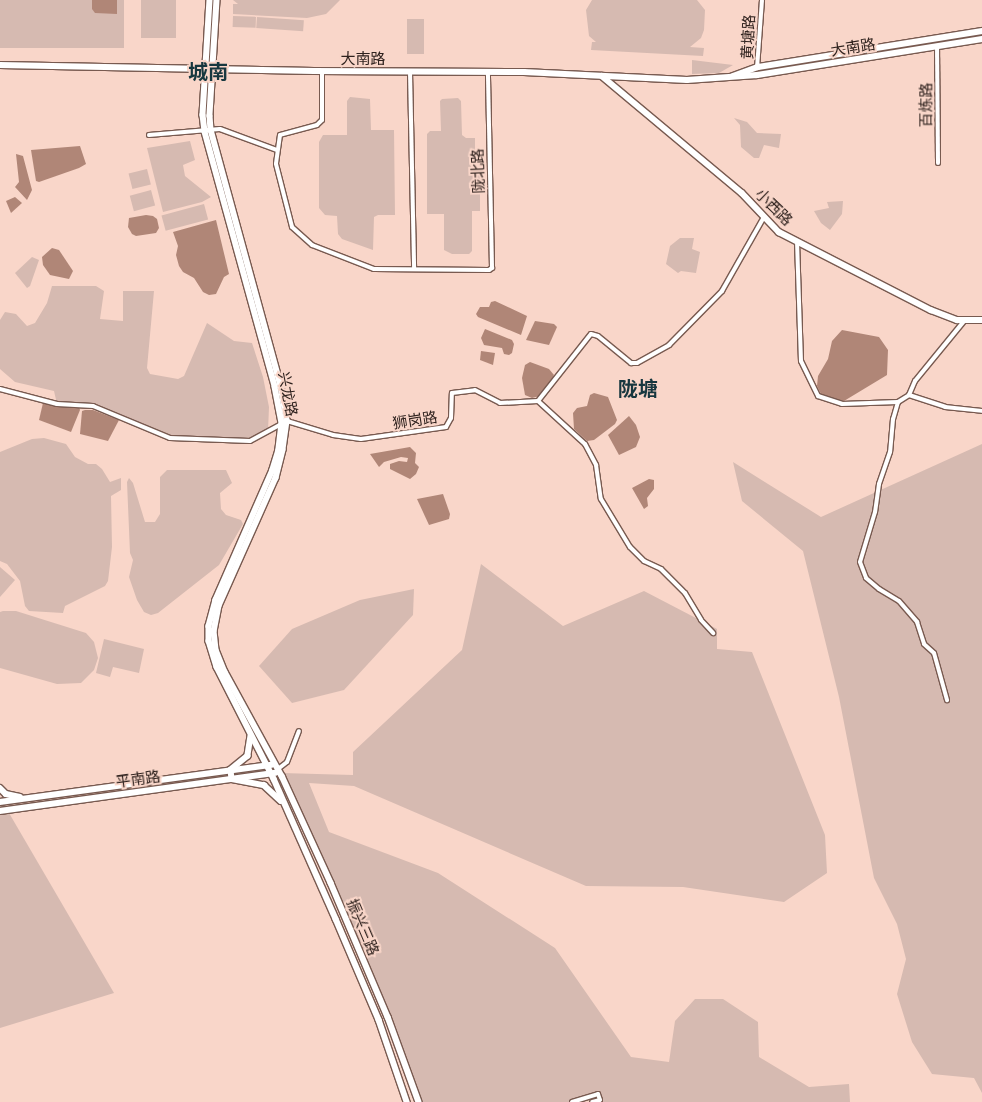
<!DOCTYPE html>
<meta charset="utf-8">
<style>
body{margin:0}
#map{position:relative;width:982px;height:1102px;overflow:hidden;background:#f9d6c9;font-family:"PT Serif","Noto Sans SC",serif}
div>[style]{position:absolute}
.green>*{inset:0;background:#d6bab1;transform-origin:0 0}
.water>*{inset:0;background:#b08677}
.roads{filter:drop-shadow(1px 0 #785a50) drop-shadow(-1px 0 #785a50) drop-shadow(0 1px #785a50) drop-shadow(0 -1px #785a50)}
.street>*{height:4px;margin:-2px;padding:0 2px;transform-origin:2px;border-radius:2px;background:#fff}
.secondary>*{height:5.5px;margin:-2.75px;padding:0 2.75px;transform-origin:2.75px;border-radius:2.75px;background:#fff}
span{translate:-50% -50%;white-space:nowrap;text-align:center;line-height:1.15;-webkit-text-stroke:4px #f9d6c9;paint-order:stroke}
.street-label{font-size:15px;color:#2f221e}
.district-label{font-size:20px;color:#17373f;font-weight:700}
</style>
<div id="map">
<div class="green">
<div style="left:0;top:0;width:124px;height:48px"></div>
<div style="left:141px;top:0;width:35px;height:38px"></div>
<div style="clip-path:polygon(233px 0,340px 0,326px 14px,307px 18px,233px 14px,233px 4px,238px 4px)"></div>
<div style="clip-path:polygon(592px 0,697px 0,705px 10px,704px 30px,701px 38px,690px 47px,704px 48px,703px 56px,591px 50px,592px 42px,596px 42px,589px 36px,586px 10px)"></div>
<div style="left:233px;top:16px;width:23px;height:11px;rotate:2deg"></div>
<div style="left:257px;top:17px;width:47px;height:11px;rotate:4deg"></div>
<div style="left:407px;top:19px;width:17px;height:35px"></div>
<div style="clip-path:polygon(692px 60px,733px 65px,719px 73px,692px 74px)"></div>
<div style="clip-path:polygon(350px 97px,370px 99px,371px 130px,394px 130px,395px 215px,378px 215px,374px 217px,373px 250px,342px 239px,338px 234px,337px 216px,325px 215px,319px 208px,319px 142px,323px 135px,347px 135px,347px 101px)"></div>
<div style="clip-path:polygon(458px 98px,461px 101px,462px 135px,466px 138px,475px 138px,475px 170px,480px 170px,480px 211px,472px 211px,472px 251px,469px 254px,452px 254px,444px 250px,444px 214px,427px 214px,427px 134px,430px 131px,441px 131px,440px 101px,442px 99px)"></div>
<div style="clip-path:polygon(734px 118px,747px 122px,757px 133px,781px 134px,779px 148px,764px 145px,759px 158px,754px 158px,741px 147px,740px 125px)"></div>
<div style="clip-path:polygon(190px 141px,195px 160px,183px 165px,185px 176px,211px 197px,202px 202px,163px 212px,147px 148px)"></div>
<div style="left:147px;top:169px;width:16px;height:19px;rotate:76deg"></div>
<div style="left:151px;top:190px;width:16px;height:22px;rotate:75deg"></div>
<div style="clip-path:polygon(843px 201px,842px 214px,830px 230px,821px 223px,814px 211px,829px 208px,827px 202px)"></div>
<div style="left:204px;top:204px;width:16px;height:44px;rotate:75deg"></div>
<div style="clip-path:polygon(680px 238px,694px 238px,692px 249px,700px 252px,696px 273px,681px 271px,678px 273px,666px 264px,670px 246px)"></div>
<div style="clip-path:polygon(32px 257px,39px 260px,30px 286px,27px 288px,15px 273px)"></div>
<div style="clip-path:polygon(52px 286px,96px 286px,104px 291px,100px 319px,123px 321px,123px 291px,154px 291px,147px 368px,150px 374px,178px 379px,184px 376px,207px 323px,234px 341px,252px 343px,263px 377px,269px 407px,268px 431px,250px 441px,170px 438px,93px 406px,57px 404px,54px 391px,15px 382px,0 369px,0 320px,5px 312px,16px 314px,27px 326px,35px 323px,47px 303px)"></div>
<div style="clip-path:polygon(44px 438px,66px 444px,75px 457px,88px 464px,96px 464px,102px 469px,110px 482px,121px 478px,121px 490px,111px 496px,112px 547px,108px 581px,105px 586px,65px 606px,63px 613px,29px 611px,25px 606px,20px 581px,7px 564px,0 561px,0 452px,32px 439px)"></div>
<div style="clip-path:polygon(982px 444px,982px 1093px,974px 1078px,932px 1074px,912px 1042px,897px 994px,906px 959px,897px 924px,874px 878px,839px 697px,803px 551px,742px 501px,733px 462px,821px 517px)"></div>
<div style="clip-path:polygon(167px 470px,226px 470px,232px 483px,220px 493px,221px 509px,226px 515px,241px 520px,243px 524px,219px 565px,158px 613px,151px 615px,144px 612px,137px 600px,129px 577px,133px 560px,130px 553px,127px 482px,129px 478px,133px 483px,145px 522px,155px 522px,160px 514px,160px 477px)"></div>
<div style="clip-path:polygon(481px 564px,563px 626px,644px 591px,717px 629px,717px 649px,752px 652px,825px 835px,827px 873px,784px 902px,683px 887px,586px 886px,354px 786px,309px 783px,329px 832px,438px 873px,555px 948px,631px 1057px,669px 1062px,675px 1021px,695px 999px,723px 999px,758px 1022px,759px 1057px,809px 1087px,849px 1084px,850px 1102px,601px 1102px,598px 1094px,572px 1102px,418px 1102px,384px 1009px,281px 773px,353px 775px,353px 752px,462px 650px)"></div>
<div style="clip-path:polygon(0 567px,15px 580px,0 597px)"></div>
<div style="clip-path:polygon(414px 589px,413px 615px,344px 690px,292px 703px,259px 666px,292px 629px,360px 600px)"></div>
<div style="clip-path:polygon(3px 611px,16px 611px,86px 633px,94px 642px,98px 658px,94px 670px,81px 683px,57px 684px,0 668px,0 612px)"></div>
<div style="clip-path:polygon(104px 639px,144px 649px,139px 673px,113px 667px,110px 677px,96px 673px)"></div>
<div style="clip-path:polygon(2px 801px,114px 993px,0 1028px,0 802px)"></div>
</div>
<div class="water">
<div style="clip-path:polygon(92px 0,117px 0,117px 14px,95px 13px,92px 9px)"></div>
<div style="clip-path:polygon(80px 146px,86px 164px,79px 168px,39px 182px,36px 181px,31px 150px)"></div>
<div style="clip-path:polygon(16px 154px,23px 156px,32px 190px,27px 200px,15px 187px,19px 182px)"></div>
<div style="clip-path:polygon(15px 197px,22px 203px,11px 213px,6px 201px)"></div>
<div style="clip-path:polygon(146px 215px,153px 216px,157px 219px,159px 228px,156px 233px,136px 236px,132px 234px,128px 227px,129px 218px)"></div>
<div style="clip-path:polygon(216px 220px,229px 274px,224px 277px,216px 294px,209px 295px,203px 292px,194px 278px,183px 272px,179px 266px,176px 255px,178px 246px,173px 232px)"></div>
<div style="clip-path:polygon(52px 248px,59px 250px,73px 271px,69px 279px,50px 275px,43px 265px,42px 257px)"></div>
<div style="clip-path:polygon(495px 301px,527px 316px,521px 335px,478px 317px,476px 314px,480px 307px,489px 307px,491px 302px)"></div>
<div style="clip-path:polygon(535px 321px,554px 324px,557px 327px,549px 345px,526px 340px)"></div>
<div style="clip-path:polygon(485px 329px,512px 340px,514px 344px,512px 353px,509px 355px,504px 354px,502px 348px,484px 345px,481px 338px)"></div>
<div style="clip-path:polygon(842px 330px,879px 337px,888px 350px,887px 375px,844px 401px,823px 398px,817px 386px,818px 376px,828px 359px,832px 341px)"></div>
<div style="clip-path:polygon(481px 351px,495px 353px,493px 365px,480px 360px)"></div>
<div style="clip-path:polygon(530px 362px,549px 369px,554px 375px,546px 390px,540px 396px,532px 398px,525px 395px,522px 378px,525px 365px)"></div>
<div style="clip-path:polygon(594px 393px,608px 397px,617px 420px,615px 424px,594px 440px,587px 441px,574px 429px,573px 413px,577px 408px,587px 406px,590px 395px)"></div>
<div style="clip-path:polygon(43px 403px,79px 407px,80px 410px,71px 432px,39px 420px)"></div>
<div style="clip-path:polygon(85px 410px,93px 410px,119px 420px,108px 441px,80px 434px,82px 411px)"></div>
<div style="clip-path:polygon(629px 416px,636px 425px,640px 437px,636px 447px,619px 455px,608px 435px)"></div>
<div style="clip-path:polygon(410px 447px,416px 453px,415px 463px,419px 467px,416px 474px,410px 479px,390px 469px,390px 464px,399px 461px,407px 462px,408px 458px,401px 457px,384px 462px,379px 467px,370px 454px)"></div>
<div style="clip-path:polygon(649px 479px,654px 480px,654px 489px,647px 498px,648px 506px,644px 509px,632px 488px)"></div>
<div style="clip-path:polygon(443px 494px,450px 514px,449px 519px,429px 525px,417px 499px)"></div>
</div>
<div class="roads">
<div class="street">
<div style="left:937px;top:46px;width:117px;rotate:89.5deg"></div>
<div style="left:757px;top:68px;width:68px;rotate:-85.8deg"></div>
<div style="left:322px;top:71px;width:49px;rotate:90deg"></div>
<div style="left:322px;top:120px;width:7px;rotate:135deg"></div>
<div style="left:317px;top:125px;width:38px;rotate:165deg"></div>
<div style="left:280px;top:135px;width:29px;rotate:98deg"></div>
<div style="left:276px;top:164px;width:65px;rotate:75.7deg"></div>
<div style="left:292px;top:227px;width:27px;rotate:42deg"></div>
<div style="left:312px;top:245px;width:66px;rotate:21.2deg"></div>
<div style="left:374px;top:269px;width:115px;rotate:0.5deg"></div>
<div style="left:489px;top:270px;width:4px;rotate:-34deg"></div>
<div style="left:492px;top:268px;width:196px;rotate:-91.2deg"></div>
<div style="left:410px;top:72px;width:197px;rotate:88.8deg"></div>
<div style="left:149px;top:135px;width:71px;rotate:-4.8deg"></div>
<div style="left:220px;top:129px;width:61px;rotate:20.2deg"></div>
<div style="left:797px;top:241px;width:120px;rotate:88.1deg"></div>
<div style="left:801px;top:361px;width:39px;rotate:64deg"></div>
<div style="left:818px;top:396px;width:25px;rotate:18deg"></div>
<div style="left:842px;top:404px;width:56px;rotate:-2deg"></div>
<div style="left:898px;top:402px;width:13px;rotate:-32deg"></div>
<div style="left:909px;top:395px;width:15px;rotate:-67deg"></div>
<div style="left:915px;top:381px;width:79px;rotate:-50.7deg"></div>
<div style="left:0;top:389px;width:59px;rotate:14.7deg"></div>
<div style="left:57px;top:404px;width:36px;rotate:3deg"></div>
<div style="left:93px;top:406px;width:83px;rotate:22.6deg"></div>
<div style="left:170px;top:438px;width:80px;rotate:2.1deg"></div>
<div style="left:250px;top:441px;width:42px;rotate:-28.4deg"></div>
<div style="left:287px;top:421px;width:48px;rotate:16.9deg"></div>
<div style="left:333px;top:435px;width:28px;rotate:8deg"></div>
<div style="left:361px;top:439px;width:86px;rotate:-8deg"></div>
<div style="left:446px;top:427px;width:10px;rotate:-61deg"></div>
<div style="left:451px;top:418px;width:25px;rotate:-88deg"></div>
<div style="left:452px;top:393px;width:23px;rotate:-7deg"></div>
<div style="left:475px;top:390px;width:28px;rotate:27deg"></div>
<div style="left:500px;top:403px;width:38px;rotate:-3deg"></div>
<div style="left:538px;top:401px;width:85px;rotate:-51.7deg"></div>
<div style="left:591px;top:334px;width:7px;rotate:16deg"></div>
<div style="left:598px;top:336px;width:43px;rotate:39.3deg"></div>
<div style="left:631px;top:363px;width:6px"></div>
<div style="left:637px;top:363px;width:37px;rotate:-29deg"></div>
<div style="left:669px;top:345px;width:76px;rotate:-45.5deg"></div>
<div style="left:722px;top:291px;width:85px;rotate:-60.4deg"></div>
<div style="left:909px;top:395px;width:38px;rotate:18deg"></div>
<div style="left:945px;top:407px;width:37px;rotate:6deg"></div>
<div style="left:538px;top:401px;width:64px;rotate:42.5deg"></div>
<div style="left:585px;top:444px;width:24px;rotate:62deg"></div>
<div style="left:596px;top:465px;width:34px;rotate:82deg"></div>
<div style="left:601px;top:499px;width:56px;rotate:58.9deg"></div>
<div style="left:630px;top:547px;width:20px;rotate:45deg"></div>
<div style="left:644px;top:561px;width:19px;rotate:25deg"></div>
<div style="left:661px;top:569px;width:34px;rotate:45deg"></div>
<div style="left:685px;top:593px;width:31px;rotate:59deg"></div>
<div style="left:701px;top:620px;width:18px;rotate:47deg"></div>
<div style="left:898px;top:402px;width:18px;rotate:106deg"></div>
<div style="left:893px;top:419px;width:33px;rotate:95deg"></div>
<div style="left:890px;top:452px;width:34px;rotate:109deg"></div>
<div style="left:879px;top:484px;width:28px;rotate:98deg"></div>
<div style="left:875px;top:512px;width:52px;rotate:106.7deg"></div>
<div style="left:860px;top:562px;width:17px;rotate:69deg"></div>
<div style="left:866px;top:578px;width:17px;rotate:40deg"></div>
<div style="left:879px;top:589px;width:23px;rotate:31deg"></div>
<div style="left:899px;top:601px;width:28px;rotate:49deg"></div>
<div style="left:917px;top:622px;width:23px;rotate:72deg"></div>
<div style="left:924px;top:644px;width:13px;rotate:42deg"></div>
<div style="left:934px;top:653px;width:49px;rotate:74.5deg"></div>
<div style="left:278px;top:769px;width:11px;rotate:-38deg"></div>
<div style="left:287px;top:762px;width:33px;rotate:-69deg"></div>
<div style="left:572px;top:1102px;width:27px;rotate:-17deg"></div>
<div style="left:598px;top:1094px;width:6px;rotate:72deg"></div>
<div style="left:600px;top:1100px;width:8px;rotate:166deg"></div>
</div>
<div class="secondary">
<div style="left:210px;top:0;width:115px;rotate:93.5deg"></div>
<div style="left:203px;top:115px;width:17px;rotate:83deg"></div>
<div style="left:205px;top:132px;width:264px;rotate:74.6deg"></div>
<div style="left:275px;top:387px;width:38px;rotate:79deg"></div>
<div style="left:282px;top:424px;width:26px;rotate:97deg"></div>
<div style="left:279px;top:450px;width:21px;rotate:107deg"></div>
<div style="left:273px;top:470px;width:142px;rotate:113.7deg"></div>
<div style="left:216px;top:600px;width:27px;rotate:105deg"></div>
<div style="left:209px;top:626px;width:15px;rotate:90deg"></div>
<div style="left:209px;top:641px;width:27px;rotate:73deg"></div>
<div style="left:217px;top:667px;width:126px;rotate:63deg"></div>
<div style="left:274px;top:779px;width:153px;rotate:66.1deg"></div>
<div style="left:336px;top:919px;width:110px;rotate:66.9deg"></div>
<div style="left:379px;top:1020px;width:87px;rotate:71.1deg"></div>
<div style="left:217px;top:0;width:116px;rotate:93.5deg"></div>
<div style="left:210px;top:116px;width:14px;rotate:86deg"></div>
<div style="left:211px;top:130px;width:265px;rotate:74.7deg"></div>
<div style="left:281px;top:386px;width:36px;rotate:80deg"></div>
<div style="left:287px;top:421px;width:29px;rotate:98deg"></div>
<div style="left:283px;top:450px;width:29px;rotate:104deg"></div>
<div style="left:276px;top:478px;width:140px;rotate:114deg"></div>
<div style="left:219px;top:606px;width:25px;rotate:101deg"></div>
<div style="left:214px;top:631px;width:19px;rotate:84deg"></div>
<div style="left:216px;top:650px;width:24px;rotate:68deg"></div>
<div style="left:225px;top:672px;width:119px;rotate:61.3deg"></div>
<div style="left:282px;top:776px;width:118px;rotate:65.4deg"></div>
<div style="left:331px;top:883px;width:146px;rotate:67deg"></div>
<div style="left:388px;top:1017px;width:90px;rotate:70deg"></div>
<div style="left:0;top:65px;width:314px;rotate:1.1deg"></div>
<div style="left:314px;top:71px;width:210px;rotate:0.3deg"></div>
<div style="left:524px;top:72px;width:163px;rotate:2.8deg"></div>
<div style="left:687px;top:80px;width:70px;rotate:-4.1deg"></div>
<div style="left:757px;top:75px;width:228px;rotate:-9.1deg"></div>
<div style="left:602px;top:76px;width:182px;rotate:39.9deg"></div>
<div style="left:742px;top:193px;width:54px;rotate:46.5deg"></div>
<div style="left:779px;top:232px;width:171px;rotate:27.2deg"></div>
<div style="left:931px;top:310px;width:28px;rotate:21deg"></div>
<div style="left:957px;top:320px;width:25px"></div>
<div style="left:733px;top:76px;width:27px;rotate:-20deg"></div>
<div style="left:758px;top:67px;width:227px;rotate:-9.1deg"></div>
<div style="left:251px;top:736px;width:20px;rotate:99deg"></div>
<div style="left:248px;top:756px;width:22px;rotate:141deg"></div>
<div style="left:231px;top:770px;width:9px;rotate:84deg"></div>
<div style="left:232px;top:779px;width:33px;rotate:11deg"></div>
<div style="left:264px;top:785px;width:23px;rotate:43deg"></div>
<div style="left:0;top:788px;width:8px;rotate:45deg"></div>
<div style="left:6px;top:794px;width:14px;rotate:12deg"></div>
<div style="left:0;top:802px;width:274px;rotate:-7.8deg"></div>
<div style="left:0;top:811px;width:278px;rotate:-7.9deg"></div>
</div>
</div>
<div class="street-label">
<span style="left:748px;top:37px;rotate:-87deg">黄塘路</span>
<span style="left:853px;top:47px;rotate:-9deg">大南路</span>
<span style="left:363px;top:59px">大南路</span>
<span style="left:926px;top:105px;rotate:-90deg">百炼路</span>
<span style="left:478px;top:171px;rotate:-92deg">陇北路</span>
<span style="left:774px;top:207px;rotate:44deg">小西路</span>
<span style="left:288px;top:394px;rotate:79deg">兴龙路</span>
<span style="left:415px;top:420px;rotate:-9deg">狮岗路</span>
<span style="left:138px;top:779px;rotate:-8deg">平南路</span>
<span style="left:363px;top:927px;rotate:67deg">振兴三路</span>
</div>
<div class="district-label">
<span style="left:208px;top:71px">城南</span>
<span style="left:638px;top:388px">陇塘</span>
</div>
</div>
